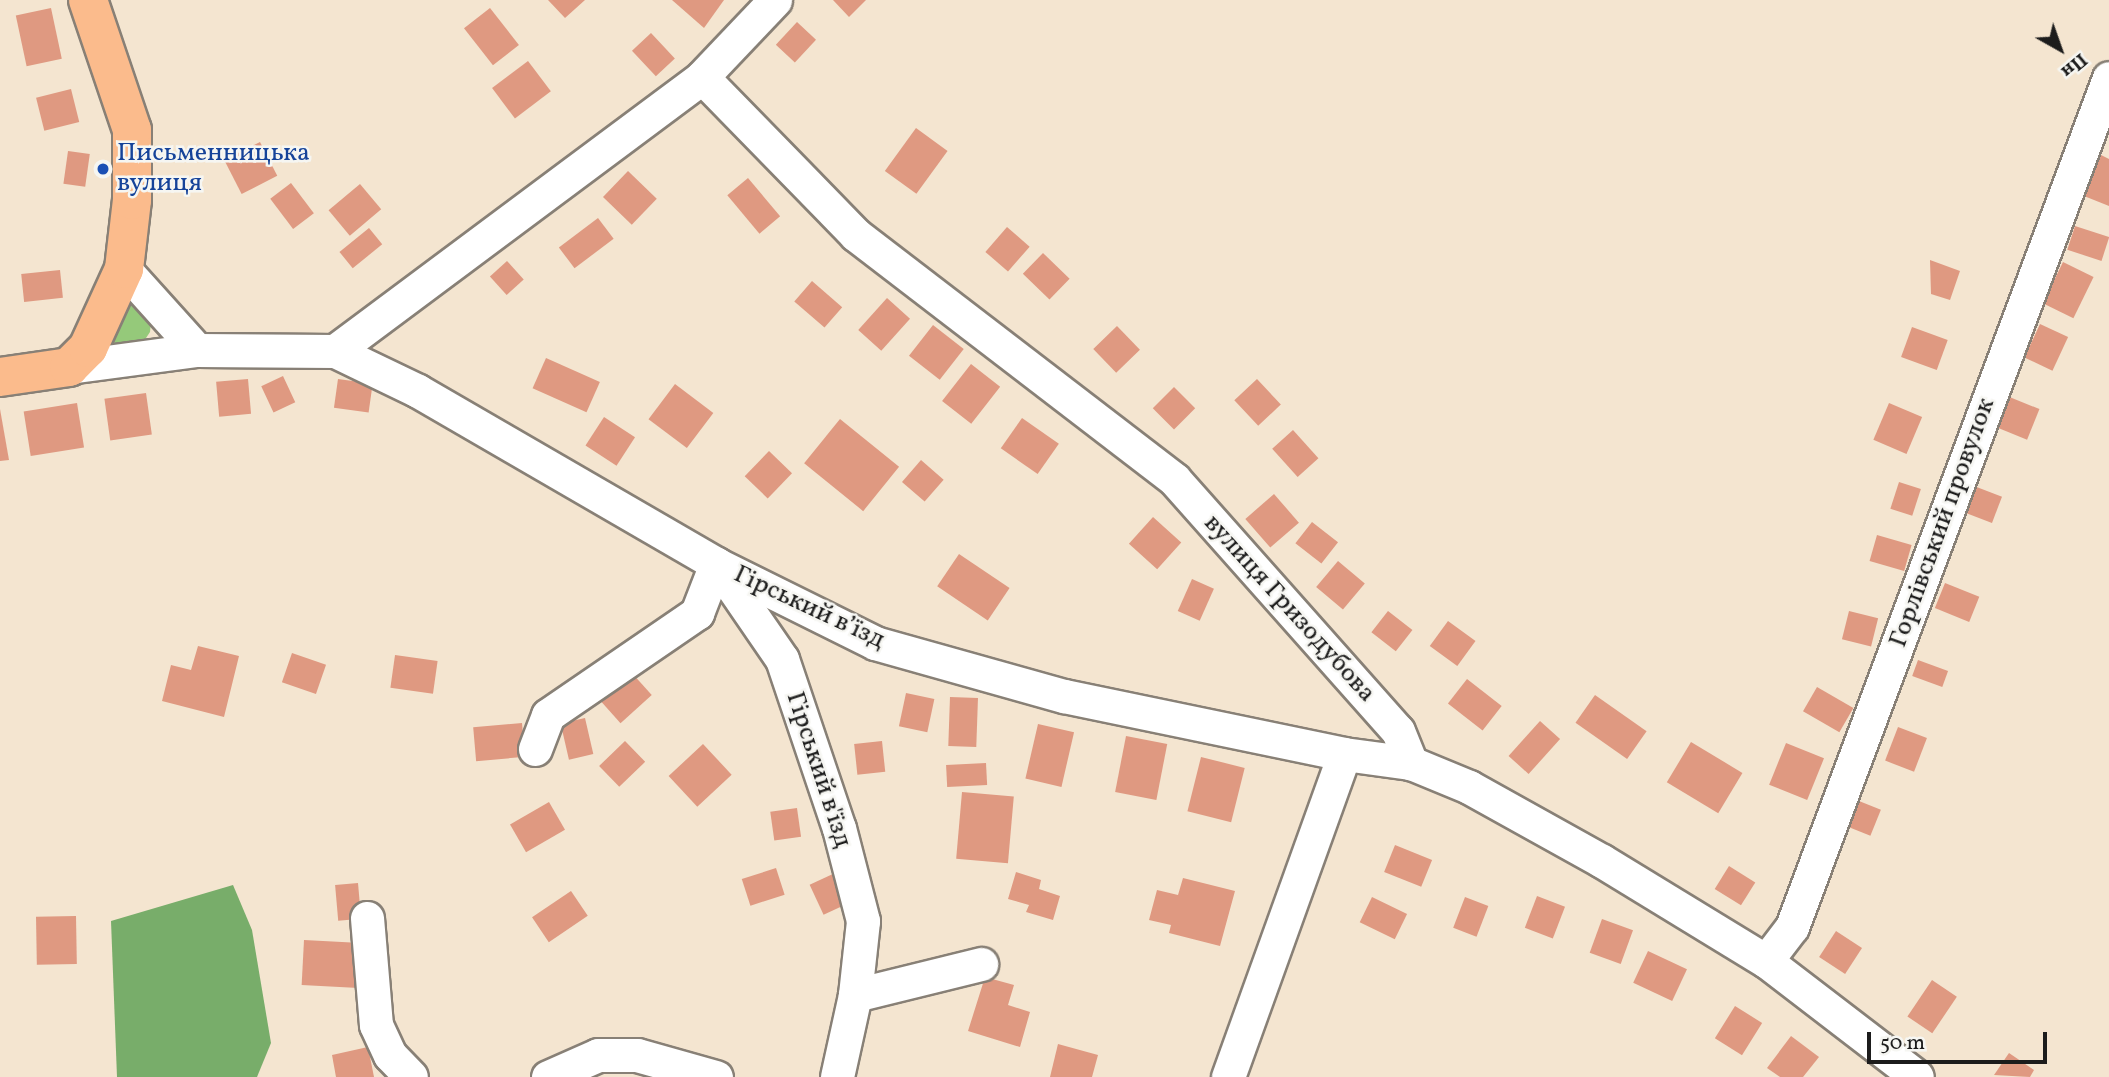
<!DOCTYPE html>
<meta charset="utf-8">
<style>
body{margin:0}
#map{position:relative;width:2109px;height:1077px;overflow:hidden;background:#f4e5d0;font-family:Vollkorn,serif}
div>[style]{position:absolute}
.green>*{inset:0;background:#95c97a}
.forest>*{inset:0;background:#78ad6a}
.building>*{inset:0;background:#df9981;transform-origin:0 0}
.roads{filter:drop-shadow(2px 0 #888076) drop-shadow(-2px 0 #888076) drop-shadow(0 2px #888076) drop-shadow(0 -2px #888076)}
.minor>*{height:33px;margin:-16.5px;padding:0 16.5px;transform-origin:16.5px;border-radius:16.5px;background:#fff}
.major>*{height:38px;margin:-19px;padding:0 19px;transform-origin:19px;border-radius:19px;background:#fbbb8c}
.dots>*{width:19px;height:19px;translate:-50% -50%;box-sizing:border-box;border:4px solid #f6f6f2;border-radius:50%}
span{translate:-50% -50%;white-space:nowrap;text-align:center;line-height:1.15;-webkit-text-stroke:5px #f6f6f2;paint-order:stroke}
.transit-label{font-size:26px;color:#164399}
.left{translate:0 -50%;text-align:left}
.street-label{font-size:26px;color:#1c1c1c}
.north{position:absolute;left:2025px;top:14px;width:70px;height:70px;-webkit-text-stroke:5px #f6f6f2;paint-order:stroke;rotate:140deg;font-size:19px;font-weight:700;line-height:28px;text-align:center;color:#1c1c1c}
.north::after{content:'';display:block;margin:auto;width:24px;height:32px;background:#1c1c1c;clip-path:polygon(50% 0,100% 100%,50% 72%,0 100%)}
.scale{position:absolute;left:1867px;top:1032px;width:180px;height:32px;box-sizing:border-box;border:4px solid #1c1c1c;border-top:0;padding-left:9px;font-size:21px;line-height:24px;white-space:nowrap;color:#1c1c1c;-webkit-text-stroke:5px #f6f6f2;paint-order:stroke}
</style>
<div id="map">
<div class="green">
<div style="clip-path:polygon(128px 297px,151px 322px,150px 332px,144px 341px,121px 347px,108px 343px)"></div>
</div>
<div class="forest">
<div style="clip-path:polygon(233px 885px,252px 930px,271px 1043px,257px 1077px,117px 1077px,111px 921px)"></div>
</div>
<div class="building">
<div style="clip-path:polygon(548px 0,585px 0,565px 18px)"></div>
<div style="clip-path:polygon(672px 0,724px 0,704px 28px)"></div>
<div style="clip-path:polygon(833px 0,866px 0,849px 17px)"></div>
<div style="left:51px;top:8px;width:52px;height:36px;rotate:78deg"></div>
<div style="left:490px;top:8px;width:47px;height:33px;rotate:52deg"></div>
<div style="left:797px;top:22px;width:26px;height:31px;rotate:43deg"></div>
<div style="left:651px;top:33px;width:35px;height:26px;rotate:47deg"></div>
<div style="left:528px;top:61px;width:38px;height:45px;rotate:53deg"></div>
<div style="left:71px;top:89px;width:34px;height:36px;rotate:76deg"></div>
<div style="left:916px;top:128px;width:39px;height:53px;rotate:36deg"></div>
<div style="left:260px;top:142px;width:38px;height:40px;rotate:63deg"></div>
<div style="left:68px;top:151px;width:22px;height:33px;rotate:8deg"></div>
<div style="clip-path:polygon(2101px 155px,2109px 159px,2109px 206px,2084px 196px)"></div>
<div style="left:628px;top:171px;width:40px;height:36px;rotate:44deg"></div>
<div style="left:748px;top:178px;width:50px;height:27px;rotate:50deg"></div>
<div style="left:291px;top:183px;width:38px;height:26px;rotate:53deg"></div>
<div style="left:360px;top:184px;width:33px;height:41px;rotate:50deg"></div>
<div style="left:598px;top:218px;width:26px;height:49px;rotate:53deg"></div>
<div style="left:2075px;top:226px;width:36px;height:25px;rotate:18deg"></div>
<div style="left:1007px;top:227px;width:30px;height:33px;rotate:41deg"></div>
<div style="left:369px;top:228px;width:21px;height:38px;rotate:51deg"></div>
<div style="left:1043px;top:253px;width:37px;height:29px;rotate:44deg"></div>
<div style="clip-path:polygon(1930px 260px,1960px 271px,1950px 300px,1931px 294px)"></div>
<div style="left:507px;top:261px;width:25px;height:23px;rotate:48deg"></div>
<div style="left:2063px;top:262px;width:34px;height:46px;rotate:26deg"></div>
<div style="left:60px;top:270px;width:28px;height:39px;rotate:84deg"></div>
<div style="left:812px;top:281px;width:40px;height:27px;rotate:41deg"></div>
<div style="left:887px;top:298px;width:31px;height:43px;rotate:42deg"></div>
<div style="left:2040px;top:324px;width:31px;height:37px;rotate:25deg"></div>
<div style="left:933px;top:325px;width:39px;height:39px;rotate:38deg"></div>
<div style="left:1117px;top:326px;width:33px;height:33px;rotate:46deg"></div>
<div style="left:1912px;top:327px;width:38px;height:32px;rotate:20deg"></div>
<div style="left:546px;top:358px;width:59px;height:33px;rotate:24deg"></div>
<div style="left:971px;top:364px;width:37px;height:47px;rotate:38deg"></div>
<div style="left:283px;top:376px;width:29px;height:24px;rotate:65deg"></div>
<div style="left:248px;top:379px;width:35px;height:32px;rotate:85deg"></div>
<div style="left:338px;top:379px;width:35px;height:29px;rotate:8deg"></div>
<div style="left:1257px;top:379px;width:35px;height:31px;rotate:47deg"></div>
<div style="left:675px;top:384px;width:48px;height:44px;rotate:37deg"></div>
<div style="left:1174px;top:387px;width:30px;height:30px;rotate:45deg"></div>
<div style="left:146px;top:393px;width:42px;height:42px;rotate:82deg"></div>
<div style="left:2007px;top:396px;width:35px;height:33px;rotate:22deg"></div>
<div style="left:77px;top:403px;width:45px;height:54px;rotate:81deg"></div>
<div style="left:1889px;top:403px;width:36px;height:40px;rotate:23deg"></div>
<div style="clip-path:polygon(0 409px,9px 460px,0 461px)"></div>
<div style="left:604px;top:417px;width:37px;height:34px;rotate:33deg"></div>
<div style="left:1022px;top:418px;width:45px;height:37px;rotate:35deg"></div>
<div style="left:840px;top:419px;width:76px;height:57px;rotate:39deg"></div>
<div style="left:1293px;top:430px;width:38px;height:28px;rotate:48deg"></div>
<div style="left:769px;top:451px;width:32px;height:35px;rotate:44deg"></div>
<div style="left:921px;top:460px;width:30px;height:29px;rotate:41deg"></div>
<div style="left:1899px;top:482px;width:23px;height:28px;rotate:18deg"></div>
<div style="left:1974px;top:486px;width:30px;height:28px;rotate:21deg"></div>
<div style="left:1274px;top:494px;width:38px;height:38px;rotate:49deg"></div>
<div style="left:1153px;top:517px;width:38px;height:36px;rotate:42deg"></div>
<div style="left:1312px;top:522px;width:33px;height:27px;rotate:38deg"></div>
<div style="left:1877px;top:535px;width:36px;height:27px;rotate:16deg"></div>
<div style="left:959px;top:554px;width:61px;height:39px;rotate:34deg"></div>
<div style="left:1338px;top:561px;width:35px;height:34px;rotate:40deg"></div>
<div style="left:1192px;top:579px;width:24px;height:35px;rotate:24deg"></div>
<div style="left:1945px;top:583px;width:37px;height:27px;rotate:22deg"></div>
<div style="left:1388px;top:611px;width:31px;height:27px;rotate:38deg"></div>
<div style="left:1849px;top:611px;width:30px;height:29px;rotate:14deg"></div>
<div style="left:1448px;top:621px;width:34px;height:31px;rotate:36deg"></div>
<div style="clip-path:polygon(198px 646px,239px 656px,224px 717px,162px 701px,171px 665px,191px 670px)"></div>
<div style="left:292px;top:653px;width:36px;height:31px;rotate:19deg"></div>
<div style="left:395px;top:655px;width:43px;height:33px;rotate:8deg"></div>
<div style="left:1918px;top:660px;width:32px;height:17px;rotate:20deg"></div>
<div style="left:631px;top:672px;width:31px;height:42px;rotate:48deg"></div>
<div style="left:1467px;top:679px;width:44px;height:31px;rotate:38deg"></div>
<div style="left:1817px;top:687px;width:42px;height:28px;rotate:30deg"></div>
<div style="left:906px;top:693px;width:29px;height:34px;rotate:12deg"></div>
<div style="left:1595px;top:695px;width:63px;height:34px;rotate:35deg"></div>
<div style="left:950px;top:697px;width:28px;height:49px;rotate:2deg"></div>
<div style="left:585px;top:718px;width:37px;height:25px;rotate:77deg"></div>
<div style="left:1540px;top:721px;width:27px;height:47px;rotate:42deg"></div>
<div style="left:522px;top:723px;width:34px;height:49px;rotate:85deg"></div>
<div style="left:1038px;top:724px;width:37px;height:56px;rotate:13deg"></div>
<div style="left:1898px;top:727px;width:31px;height:36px;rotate:21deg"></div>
<div style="left:1126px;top:736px;width:42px;height:57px;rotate:11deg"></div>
<div style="left:625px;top:741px;width:29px;height:36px;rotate:46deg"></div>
<div style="left:882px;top:741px;width:31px;height:28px;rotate:84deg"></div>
<div style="left:1691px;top:742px;width:60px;height:47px;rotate:31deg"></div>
<div style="left:1786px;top:743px;width:41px;height:45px;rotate:22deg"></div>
<div style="left:703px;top:744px;width:42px;height:47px;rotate:47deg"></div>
<div style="left:1201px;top:757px;width:45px;height:56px;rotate:14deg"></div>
<div style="left:986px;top:763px;width:22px;height:40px;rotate:87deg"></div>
<div style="left:962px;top:792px;width:52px;height:67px;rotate:5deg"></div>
<div style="left:1854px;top:799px;width:29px;height:28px;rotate:22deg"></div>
<div style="left:549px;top:802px;width:32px;height:45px;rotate:60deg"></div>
<div style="left:797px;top:808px;width:29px;height:27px;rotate:82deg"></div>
<div style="left:1395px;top:845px;width:40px;height:29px;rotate:22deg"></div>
<div style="left:1729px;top:866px;width:31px;height:27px;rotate:32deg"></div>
<div style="left:776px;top:868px;width:28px;height:36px;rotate:72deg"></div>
<div style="clip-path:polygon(1016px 872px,1041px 880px,1039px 889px,1060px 896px,1053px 920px,1026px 912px,1029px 905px,1008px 899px)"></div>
<div style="left:835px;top:873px;width:33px;height:28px;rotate:65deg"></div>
<div style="clip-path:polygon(1183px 878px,1235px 891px,1220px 946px,1169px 933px,1171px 925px,1149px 920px,1157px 890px,1178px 895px)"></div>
<div style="left:358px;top:883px;width:36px;height:23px;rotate:85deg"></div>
<div style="left:571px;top:891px;width:30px;height:47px;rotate:56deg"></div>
<div style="left:1537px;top:896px;width:30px;height:34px;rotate:21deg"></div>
<div style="left:1372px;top:897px;width:39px;height:28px;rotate:26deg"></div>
<div style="left:1465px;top:897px;width:25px;height:33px;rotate:21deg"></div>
<div style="left:76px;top:916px;width:48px;height:40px;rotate:89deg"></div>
<div style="left:1602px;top:919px;width:33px;height:36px;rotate:20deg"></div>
<div style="left:1836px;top:931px;width:31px;height:31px;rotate:33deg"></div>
<div style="left:304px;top:940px;width:57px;height:45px;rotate:3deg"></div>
<div style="left:1648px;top:951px;width:43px;height:35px;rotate:25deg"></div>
<div style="clip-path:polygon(985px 977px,1014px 985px,1008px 1005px,1030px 1012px,1020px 1047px,968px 1031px)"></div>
<div style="left:1932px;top:980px;width:30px;height:44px;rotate:34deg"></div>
<div style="left:1735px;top:1006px;width:32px;height:38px;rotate:32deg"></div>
<div style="clip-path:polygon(1791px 1036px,1819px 1057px,1803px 1077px,1780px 1077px,1767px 1068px)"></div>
<div style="clip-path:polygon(1058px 1044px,1098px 1055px,1092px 1077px,1050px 1077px)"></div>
<div style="clip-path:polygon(368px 1047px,374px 1077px,336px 1077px,332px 1055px)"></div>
<div style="clip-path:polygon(2009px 1053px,2034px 1070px,2030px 1077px,1994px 1075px)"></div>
</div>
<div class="roads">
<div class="minor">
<div style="left:702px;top:77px;width:221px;rotate:45.7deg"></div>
<div style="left:856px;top:235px;width:401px;rotate:37.5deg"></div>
<div style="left:1174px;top:479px;width:337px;rotate:48.4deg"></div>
<div style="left:1398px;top:731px;width:35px;rotate:68deg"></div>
<div style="left:124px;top:269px;width:109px;rotate:48deg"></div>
<div style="left:335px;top:351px;width:458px;rotate:-36.7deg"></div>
<div style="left:702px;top:77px;width:106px;rotate:-46.5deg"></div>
<div style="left:69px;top:367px;width:129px;rotate:-7.6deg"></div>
<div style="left:197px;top:350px;width:138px;rotate:0.4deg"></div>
<div style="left:335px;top:351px;width:92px;rotate:25.7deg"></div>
<div style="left:418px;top:391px;width:345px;rotate:30.1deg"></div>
<div style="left:716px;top:564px;width:178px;rotate:26.4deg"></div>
<div style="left:875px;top:643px;width:196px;rotate:15.7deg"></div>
<div style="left:1064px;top:696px;width:286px;rotate:11.7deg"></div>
<div style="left:1344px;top:754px;width:68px;rotate:7.7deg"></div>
<div style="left:1411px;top:763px;width:63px;rotate:22.5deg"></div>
<div style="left:1469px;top:787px;width:152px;rotate:29.1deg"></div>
<div style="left:1602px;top:861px;width:192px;rotate:31.4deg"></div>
<div style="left:1766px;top:961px;width:190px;rotate:37.5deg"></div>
<div style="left:718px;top:566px;width:113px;rotate:55.5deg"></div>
<div style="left:782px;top:659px;width:178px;rotate:71.4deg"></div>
<div style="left:839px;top:828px;width:96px;rotate:75.5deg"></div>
<div style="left:863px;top:921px;width:74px;rotate:96.2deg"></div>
<div style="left:855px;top:995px;width:84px;rotate:102.4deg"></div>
<div style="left:535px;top:749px;width:36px;rotate:-69deg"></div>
<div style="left:548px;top:715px;width:181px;rotate:-34.4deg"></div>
<div style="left:697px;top:613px;width:53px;rotate:-68.8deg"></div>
<div style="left:367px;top:918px;width:107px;rotate:85.2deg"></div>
<div style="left:376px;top:1025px;width:33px;rotate:65deg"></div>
<div style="left:390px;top:1055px;width:30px;rotate:46deg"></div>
<div style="left:1766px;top:961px;width:43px;rotate:-52.6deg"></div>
<div style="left:1792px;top:927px;width:906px;rotate:-69.53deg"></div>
<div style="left:855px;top:995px;width:130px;rotate:-13.8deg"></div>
<div style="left:548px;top:1077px;width:55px;rotate:-23.7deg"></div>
<div style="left:598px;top:1055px;width:39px"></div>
<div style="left:637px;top:1055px;width:82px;rotate:15.6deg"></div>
<div style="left:1228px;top:1077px;width:343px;rotate:-70.2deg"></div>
</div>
<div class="major">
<div style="left:0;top:377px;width:70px;rotate:-8.2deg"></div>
<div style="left:69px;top:367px;width:27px;rotate:-45deg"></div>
<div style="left:88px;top:348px;width:87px;rotate:-65.5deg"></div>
<div style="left:124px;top:269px;width:69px;rotate:-83.4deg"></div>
<div style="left:132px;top:200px;width:70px;rotate:-90deg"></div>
<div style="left:132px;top:130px;width:137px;rotate:-108.7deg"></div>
</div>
</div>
<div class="dots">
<div style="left:103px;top:169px;background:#1a4fb4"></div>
</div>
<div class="transit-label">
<span class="left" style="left:117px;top:169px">Письменницька<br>вулиця</span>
</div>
<div class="street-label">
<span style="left:1943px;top:523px;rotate:-70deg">Горлівський провулок</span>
<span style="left:809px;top:608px;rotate:25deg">Гірський в’їзд</span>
<span style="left:1289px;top:609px;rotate:48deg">вулиця Гризодубова</span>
<span style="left:818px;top:770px;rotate:72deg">Гірський в'їзд</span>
</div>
<div class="north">Пн</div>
<div class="scale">50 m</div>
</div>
